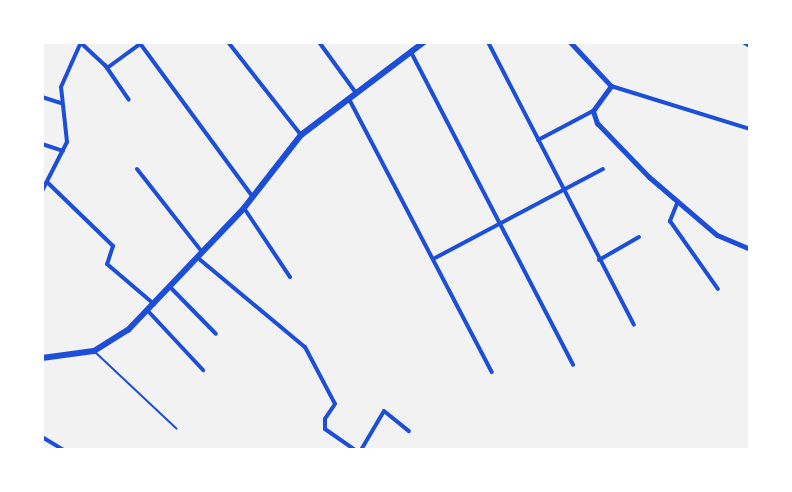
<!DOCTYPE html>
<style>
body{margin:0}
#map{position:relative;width:792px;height:492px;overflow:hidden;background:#f2f2f2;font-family:Mulish,sans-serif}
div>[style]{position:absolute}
.service>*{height:2px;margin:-1px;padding:0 1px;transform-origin:1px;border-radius:1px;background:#1d4ed8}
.minor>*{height:4px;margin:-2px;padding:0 2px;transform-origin:2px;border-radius:2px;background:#1d4ed8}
.tertiary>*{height:5px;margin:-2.5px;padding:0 2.5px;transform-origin:2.5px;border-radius:2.5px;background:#1d4ed8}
.primary>*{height:6px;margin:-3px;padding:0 3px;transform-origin:3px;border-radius:3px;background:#1d4ed8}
span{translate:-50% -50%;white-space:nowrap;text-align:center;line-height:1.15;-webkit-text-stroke:4px #fff;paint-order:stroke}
.frame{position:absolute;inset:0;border:44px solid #fff;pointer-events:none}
</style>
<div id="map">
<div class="service">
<div style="left:95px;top:352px;width:112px;rotate:43.2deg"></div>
</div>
<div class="minor">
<div style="left:139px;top:42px;width:192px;rotate:53.7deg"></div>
<div style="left:228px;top:42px;width:118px;rotate:51.9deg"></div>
<div style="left:319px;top:42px;width:63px;rotate:54deg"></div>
<div style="left:488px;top:42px;width:318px;rotate:62.7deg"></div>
<div style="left:743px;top:42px;width:8px;rotate:30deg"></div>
<div style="left:81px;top:43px;width:33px;rotate:43deg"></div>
<div style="left:105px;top:65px;width:42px;rotate:55.6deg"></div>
<div style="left:412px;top:54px;width:350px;rotate:62.6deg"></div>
<div style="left:107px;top:68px;width:41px;rotate:-36deg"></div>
<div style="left:611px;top:86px;width:145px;rotate:17.2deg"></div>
<div style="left:42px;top:97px;width:20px;rotate:18deg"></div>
<div style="left:349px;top:99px;width:308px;rotate:62.4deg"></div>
<div style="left:538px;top:140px;width:62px;rotate:-27.8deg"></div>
<div style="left:42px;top:144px;width:22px;rotate:18deg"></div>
<div style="left:137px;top:169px;width:105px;rotate:51.9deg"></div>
<div style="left:47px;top:182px;width:92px;rotate:44.1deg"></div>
<div style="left:113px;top:246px;width:19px;rotate:108deg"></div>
<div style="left:107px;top:264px;width:62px;rotate:40.4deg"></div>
<div style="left:42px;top:191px;width:55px;rotate:-63deg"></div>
<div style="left:67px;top:142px;width:55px;rotate:-96.2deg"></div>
<div style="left:61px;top:87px;width:49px;rotate:-66deg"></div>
<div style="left:678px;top:201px;width:22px;rotate:112deg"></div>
<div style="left:670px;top:221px;width:83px;rotate:54.8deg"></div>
<div style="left:244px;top:208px;width:83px;rotate:56.3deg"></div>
<div style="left:198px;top:258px;width:139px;rotate:39.8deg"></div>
<div style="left:305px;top:347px;width:64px;rotate:62.2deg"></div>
<div style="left:335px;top:404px;width:18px;rotate:124deg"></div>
<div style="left:325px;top:419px;width:10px;rotate:90deg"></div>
<div style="left:325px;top:429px;width:37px;rotate:35deg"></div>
<div style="left:435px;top:258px;width:190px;rotate:-27.9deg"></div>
<div style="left:599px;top:260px;width:46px;rotate:-29.9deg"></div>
<div style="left:171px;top:288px;width:64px;rotate:45.6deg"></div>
<div style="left:148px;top:311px;width:81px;rotate:47deg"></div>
<div style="left:42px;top:437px;width:26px;rotate:31deg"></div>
<div style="left:361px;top:450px;width:45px;rotate:-59.5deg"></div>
<div style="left:384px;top:411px;width:32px;rotate:39deg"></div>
</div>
<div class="tertiary">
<div style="left:570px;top:42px;width:60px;rotate:47deg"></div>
<div style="left:611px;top:86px;width:31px;rotate:126deg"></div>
<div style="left:593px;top:111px;width:13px;rotate:72deg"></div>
<div style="left:597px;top:123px;width:75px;rotate:46.1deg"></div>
<div style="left:649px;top:177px;width:89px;rotate:40.5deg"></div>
<div style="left:717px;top:235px;width:36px;rotate:23deg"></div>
</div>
<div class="primary">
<div style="left:42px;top:358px;width:52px;rotate:-7.7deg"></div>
<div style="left:94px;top:351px;width:40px;rotate:-32deg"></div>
<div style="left:128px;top:330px;width:168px;rotate:-46.4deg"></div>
<div style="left:244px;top:208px;width:93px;rotate:-52deg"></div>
<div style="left:301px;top:135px;width:154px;rotate:-37.1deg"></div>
</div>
<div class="frame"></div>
</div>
